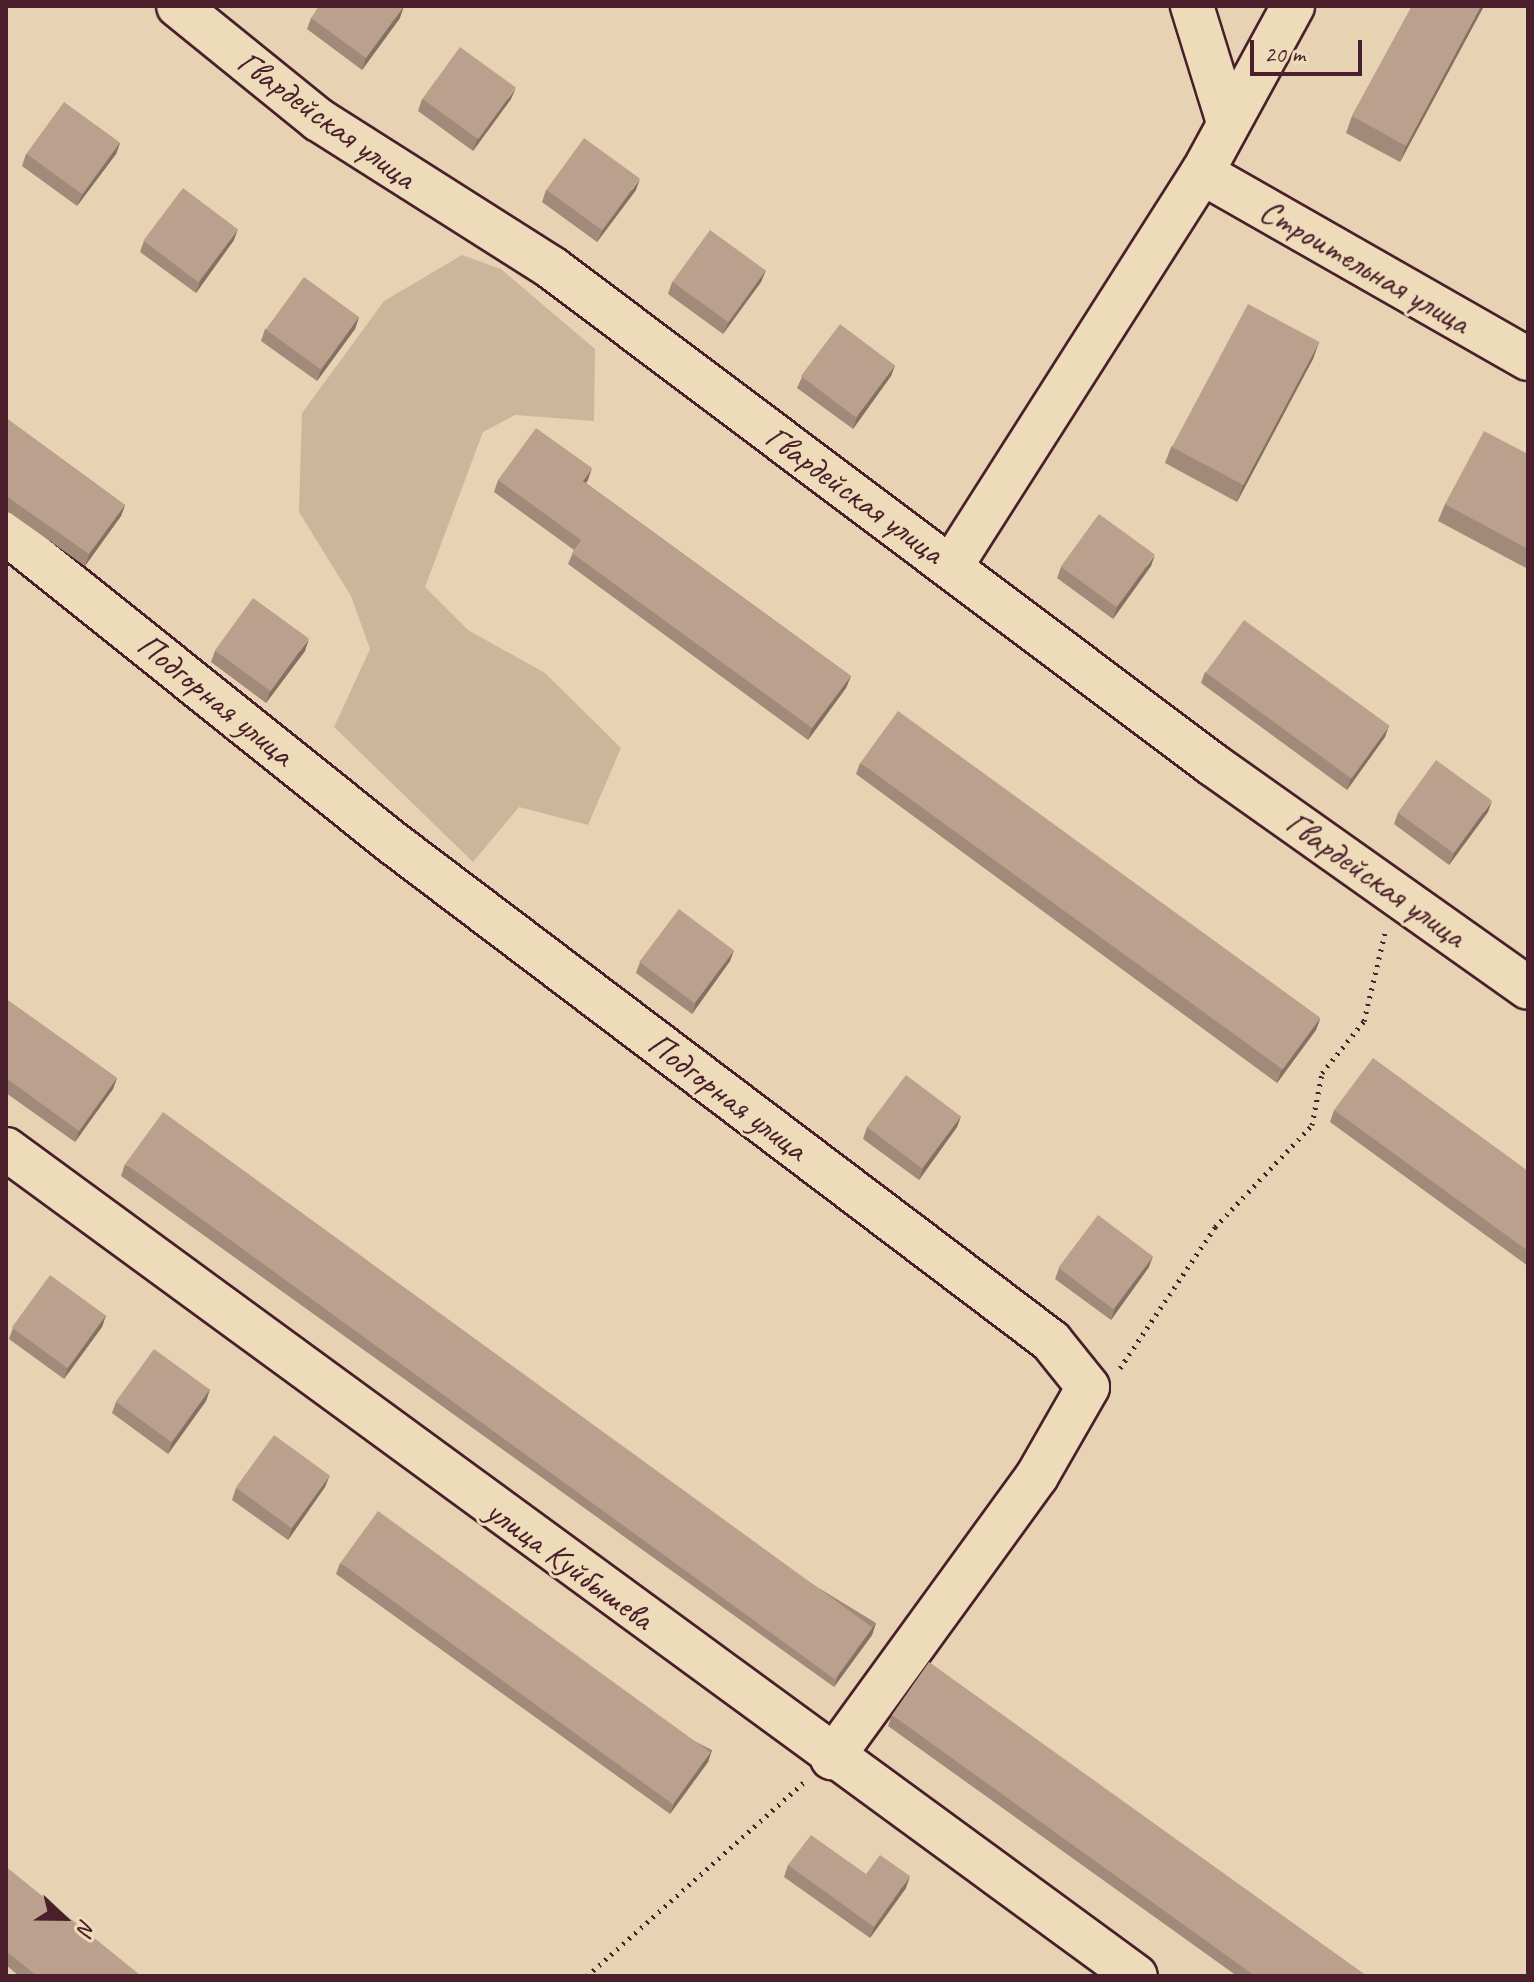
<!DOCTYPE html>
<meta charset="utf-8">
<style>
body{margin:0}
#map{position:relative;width:1534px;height:1982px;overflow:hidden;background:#e7d3b3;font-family:Caveat,sans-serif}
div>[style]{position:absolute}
.green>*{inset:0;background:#cdb59c}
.path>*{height:5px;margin-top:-2.5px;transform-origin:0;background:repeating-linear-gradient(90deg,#4a1f2b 0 2px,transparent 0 8px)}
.roads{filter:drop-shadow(2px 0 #4a1f2b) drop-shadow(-2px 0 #4a1f2b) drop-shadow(0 2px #4a1f2b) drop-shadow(0 -2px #4a1f2b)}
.minor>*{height:42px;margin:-21px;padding:0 21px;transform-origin:21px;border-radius:21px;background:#eedbb9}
.wall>*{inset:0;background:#a18a79}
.shaded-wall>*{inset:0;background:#837163}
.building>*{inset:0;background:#bba18d;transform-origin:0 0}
span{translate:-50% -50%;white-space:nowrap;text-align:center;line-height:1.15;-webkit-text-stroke:6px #eedbb9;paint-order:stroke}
.street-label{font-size:34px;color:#4a1f2b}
.frame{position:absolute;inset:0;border:8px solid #4a1f2b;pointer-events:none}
.north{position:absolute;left:24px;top:1878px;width:80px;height:80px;-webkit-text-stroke:6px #eedbb9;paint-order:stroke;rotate:112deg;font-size:22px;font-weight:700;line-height:32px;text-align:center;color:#4a1f2b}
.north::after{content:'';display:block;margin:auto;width:28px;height:36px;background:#4a1f2b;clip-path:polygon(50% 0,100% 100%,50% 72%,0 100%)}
.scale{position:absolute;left:1250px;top:40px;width:112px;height:36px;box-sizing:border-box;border:4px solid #4a1f2b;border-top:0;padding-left:10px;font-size:24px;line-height:28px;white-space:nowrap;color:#4a1f2b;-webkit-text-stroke:6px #eedbb9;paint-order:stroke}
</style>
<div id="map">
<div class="green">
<div style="clip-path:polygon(462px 255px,501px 269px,595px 349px,594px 421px,515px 415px,483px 432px,425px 587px,468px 630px,545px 673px,621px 748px,588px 825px,519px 807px,473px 862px,334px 727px,370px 649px,351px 596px,299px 512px,302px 413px,384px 301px)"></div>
</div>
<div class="path">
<div style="left:1120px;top:1368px;width:170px;rotate:-56deg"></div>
<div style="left:1215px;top:1227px;width:141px;rotate:-46.4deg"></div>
<div style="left:1312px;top:1125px;width:53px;rotate:-79.1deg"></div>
<div style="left:1322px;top:1073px;width:67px;rotate:-51.1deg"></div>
<div style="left:1364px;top:1021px;width:90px;rotate:-76.6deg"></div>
<div style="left:587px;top:1976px;width:291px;rotate:-41.8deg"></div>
</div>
<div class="roads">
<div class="minor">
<div style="left:178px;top:6px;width:181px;rotate:39deg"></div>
<div style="left:319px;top:120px;width:276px;rotate:32.4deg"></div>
<div style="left:552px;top:268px;width:826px;rotate:36.93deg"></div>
<div style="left:1212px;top:764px;width:387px;rotate:35.3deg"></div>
<div style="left:1192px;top:6px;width:121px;rotate:72.8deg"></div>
<div style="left:1202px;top:173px;width:375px;rotate:29.7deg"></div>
<div style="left:6px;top:533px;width:496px;rotate:38.7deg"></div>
<div style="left:393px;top:843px;width:825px;rotate:37.12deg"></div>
<div style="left:1051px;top:1341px;width:59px;rotate:51.2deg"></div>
<div style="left:1088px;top:1387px;width:103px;rotate:119.8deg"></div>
<div style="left:1037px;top:1476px;width:349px;rotate:126deg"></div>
<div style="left:952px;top:565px;width:465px;rotate:-57.5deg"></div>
<div style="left:1202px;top:173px;width:190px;rotate:-61.4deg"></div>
<div style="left:6px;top:1149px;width:1400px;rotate:36.2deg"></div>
</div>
</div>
<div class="wall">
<div style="clip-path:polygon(1412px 6px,1484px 6px,1400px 162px,1346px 133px,1352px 116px)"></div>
<div style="clip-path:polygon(311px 18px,400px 18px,362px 70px,307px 29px)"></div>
<div style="clip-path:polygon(422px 99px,511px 99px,473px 151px,418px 111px)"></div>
<div style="clip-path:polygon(120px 143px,116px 154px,77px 206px,22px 166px,26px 154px)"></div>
<div style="clip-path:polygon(546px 190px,636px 190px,597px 242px,542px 202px)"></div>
<div style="clip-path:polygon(234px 240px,196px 293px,140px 252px,144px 241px)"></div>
<div style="clip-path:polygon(766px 270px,761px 282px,723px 334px,668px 294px,672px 282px)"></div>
<div style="clip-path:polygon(359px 317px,355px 329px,317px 381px,261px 341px,265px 329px)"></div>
<div style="clip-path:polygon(1319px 342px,1313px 359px,1237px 502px,1165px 463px,1171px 447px)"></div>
<div style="clip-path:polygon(895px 365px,891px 376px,853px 429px,797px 388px,802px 377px)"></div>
<div style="clip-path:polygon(6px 418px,125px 505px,121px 516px,85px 566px,6px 510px)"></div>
<div style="clip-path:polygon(1528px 454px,1528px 569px,1438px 521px,1445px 504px)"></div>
<div style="clip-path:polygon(498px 480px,588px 480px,586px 483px,851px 676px,846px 688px,808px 740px,568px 564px,574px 550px,494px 492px)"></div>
<div style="clip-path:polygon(1151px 566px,1113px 619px,1057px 578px,1061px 567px)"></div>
<div style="clip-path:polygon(215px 651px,305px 651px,266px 703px,211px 662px)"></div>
<div style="clip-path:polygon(1205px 672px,1385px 737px,1347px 790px,1201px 683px)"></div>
<div style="clip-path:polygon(860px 763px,1320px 1019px,1316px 1030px,1277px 1083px,856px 774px)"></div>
<div style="clip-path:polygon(1488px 812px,1449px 865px,1394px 824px,1398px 813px)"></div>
<div style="clip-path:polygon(734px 950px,730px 961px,692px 1014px,636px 973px,640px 962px)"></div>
<div style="clip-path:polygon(6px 999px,117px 1078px,113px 1089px,75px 1142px,6px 1093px)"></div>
<div style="clip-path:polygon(1334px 1110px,1528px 1171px,1528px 1266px,1330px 1122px)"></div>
<div style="clip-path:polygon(961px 1116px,957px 1127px,919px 1180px,863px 1139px,867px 1127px)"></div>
<div style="clip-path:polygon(125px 1164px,876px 1623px,872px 1635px,834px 1687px,121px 1176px)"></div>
<div style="clip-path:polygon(1149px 1267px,1111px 1320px,1055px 1279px,1059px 1268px)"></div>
<div style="clip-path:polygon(106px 1315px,102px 1327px,64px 1379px,9px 1339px,13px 1328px)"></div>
<div style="clip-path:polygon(210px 1389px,206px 1401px,168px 1454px,112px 1413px,116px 1402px)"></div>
<div style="clip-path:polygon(325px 1487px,288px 1540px,232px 1500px,236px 1488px)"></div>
<div style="clip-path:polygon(340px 1563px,712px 1750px,708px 1762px,670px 1814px,336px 1574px)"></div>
<div style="clip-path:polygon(892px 1715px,1367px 1976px,1237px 1976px,888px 1726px)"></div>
<div style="clip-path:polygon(788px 1865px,906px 1888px,870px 1938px,784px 1877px)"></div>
<div style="clip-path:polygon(6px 1867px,141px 1976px,19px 1976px,6px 1965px)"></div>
</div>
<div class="shaded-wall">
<div style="clip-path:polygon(404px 6px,400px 18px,362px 70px,366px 58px)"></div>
<div style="clip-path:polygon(1481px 6px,1484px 6px,1400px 162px,1406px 146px)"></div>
<div style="clip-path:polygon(516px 88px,511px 99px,473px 151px,477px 140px)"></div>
<div style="clip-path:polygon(120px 143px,116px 154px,77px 206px,82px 195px)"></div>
<div style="clip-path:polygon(640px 179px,636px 190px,597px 242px,602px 231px)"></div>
<div style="clip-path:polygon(238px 229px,234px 240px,196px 293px,200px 281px)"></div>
<div style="clip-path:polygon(766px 270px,761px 282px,723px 334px,728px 323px)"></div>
<div style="clip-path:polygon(359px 317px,355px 329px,317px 381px,321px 370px)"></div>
<div style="clip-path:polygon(1319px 342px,1313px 359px,1237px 502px,1243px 485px)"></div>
<div style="clip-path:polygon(895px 365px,891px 376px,853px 429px,857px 417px)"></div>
<div style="clip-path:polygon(592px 468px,588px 480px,579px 492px,583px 481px)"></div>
<div style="clip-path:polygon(125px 505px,121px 516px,85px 566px,89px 554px)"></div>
<div style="clip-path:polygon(1155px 555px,1151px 566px,1113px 619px,1117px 607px)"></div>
<div style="clip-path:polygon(309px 639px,305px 651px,266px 703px,270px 691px)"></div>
<div style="clip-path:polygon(851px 676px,846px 688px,808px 740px,812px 728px)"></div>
<div style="clip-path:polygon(1389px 726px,1385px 737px,1347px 790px,1351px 778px)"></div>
<div style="clip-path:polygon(1492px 801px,1488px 812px,1449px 865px,1454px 853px)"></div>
<div style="clip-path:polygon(734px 950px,730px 961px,692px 1014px,696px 1002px)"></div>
<div style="clip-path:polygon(1320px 1019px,1316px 1030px,1277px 1083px,1281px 1071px)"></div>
<div style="clip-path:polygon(117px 1078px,113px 1089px,75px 1142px,79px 1131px)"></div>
<div style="clip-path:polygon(961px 1116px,957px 1127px,919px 1180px,923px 1168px)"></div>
<div style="clip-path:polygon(1153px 1256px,1149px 1267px,1111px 1320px,1115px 1308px)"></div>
<div style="clip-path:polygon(106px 1315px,102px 1327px,64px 1379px,68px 1368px)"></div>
<div style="clip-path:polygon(210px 1389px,206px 1401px,168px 1454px,172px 1442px)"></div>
<div style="clip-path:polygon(330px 1475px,325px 1487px,288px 1540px,292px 1528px)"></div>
<div style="clip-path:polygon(876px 1623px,872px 1635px,834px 1687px,838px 1676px)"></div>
<div style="clip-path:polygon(712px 1750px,708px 1762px,670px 1814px,674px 1803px)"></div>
<div style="clip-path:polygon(910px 1876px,906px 1888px,870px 1938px,874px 1927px)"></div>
</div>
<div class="building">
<div style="clip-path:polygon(319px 6px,404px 6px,366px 58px,311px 18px)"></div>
<div style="clip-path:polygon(1412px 6px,1481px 6px,1406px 146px,1352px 116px)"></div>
<div style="left:460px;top:47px;width:69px;height:64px;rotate:36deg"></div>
<div style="left:64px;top:102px;width:69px;height:64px;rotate:36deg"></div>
<div style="left:584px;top:138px;width:69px;height:64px;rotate:36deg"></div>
<div style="left:183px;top:188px;width:69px;height:66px;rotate:37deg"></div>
<div style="left:710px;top:230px;width:69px;height:64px;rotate:36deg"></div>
<div style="left:304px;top:277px;width:68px;height:65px;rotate:36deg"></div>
<div style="left:1248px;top:304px;width:81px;height:162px;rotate:28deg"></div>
<div style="left:840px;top:324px;width:69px;height:65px;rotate:37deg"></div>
<div style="clip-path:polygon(6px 418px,125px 505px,89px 554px,6px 496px)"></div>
<div style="clip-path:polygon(536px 428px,592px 468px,583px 481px,851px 676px,812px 728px,572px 553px,581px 540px,498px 480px)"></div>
<div style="clip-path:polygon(1484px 431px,1528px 454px,1528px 549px,1445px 504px)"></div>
<div style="left:1099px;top:514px;width:69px;height:65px;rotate:36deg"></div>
<div style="left:253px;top:598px;width:69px;height:65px;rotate:36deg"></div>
<div style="left:1244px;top:620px;width:180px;height:65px;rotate:36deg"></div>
<div style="left:898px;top:711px;width:522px;height:64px;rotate:36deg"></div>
<div style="left:1436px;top:760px;width:69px;height:65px;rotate:36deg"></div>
<div style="left:679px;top:909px;width:69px;height:66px;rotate:37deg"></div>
<div style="clip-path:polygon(6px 999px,117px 1078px,79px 1131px,6px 1078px)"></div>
<div style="clip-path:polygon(1373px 1058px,1528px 1171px,1528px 1251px,1334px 1110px)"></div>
<div style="left:906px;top:1075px;width:69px;height:65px;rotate:37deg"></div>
<div style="left:163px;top:1112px;width:877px;height:64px;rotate:36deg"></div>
<div style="left:1098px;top:1215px;width:69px;height:66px;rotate:37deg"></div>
<div style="left:50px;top:1275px;width:69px;height:65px;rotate:36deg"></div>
<div style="left:154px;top:1349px;width:69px;height:65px;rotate:36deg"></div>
<div style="left:274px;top:1435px;width:69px;height:65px;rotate:36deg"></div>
<div style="left:378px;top:1511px;width:411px;height:64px;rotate:36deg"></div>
<div style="clip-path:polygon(929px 1662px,1367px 1976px,1255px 1976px,892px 1715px)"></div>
<div style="clip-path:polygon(811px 1835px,866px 1874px,880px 1855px,910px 1876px,874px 1927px,788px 1865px)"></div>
<div style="clip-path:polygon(6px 1867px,141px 1976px,37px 1976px,6px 1951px)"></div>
</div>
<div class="street-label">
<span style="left:327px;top:119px;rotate:36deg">Гвардейская улица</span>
<span style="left:1365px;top:266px;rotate:30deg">Строительная улица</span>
<span style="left:855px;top:494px;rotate:36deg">Гвардейская улица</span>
<span style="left:216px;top:699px;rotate:39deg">Подгорная улица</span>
<span style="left:1376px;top:879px;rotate:35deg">Гвардейская улица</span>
<span style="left:728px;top:1096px;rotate:37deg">Подгорная улица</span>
<span style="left:570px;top:1564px;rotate:36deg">улица Куйбышева</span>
</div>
<div class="frame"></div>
<div class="north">N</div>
<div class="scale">20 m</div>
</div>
